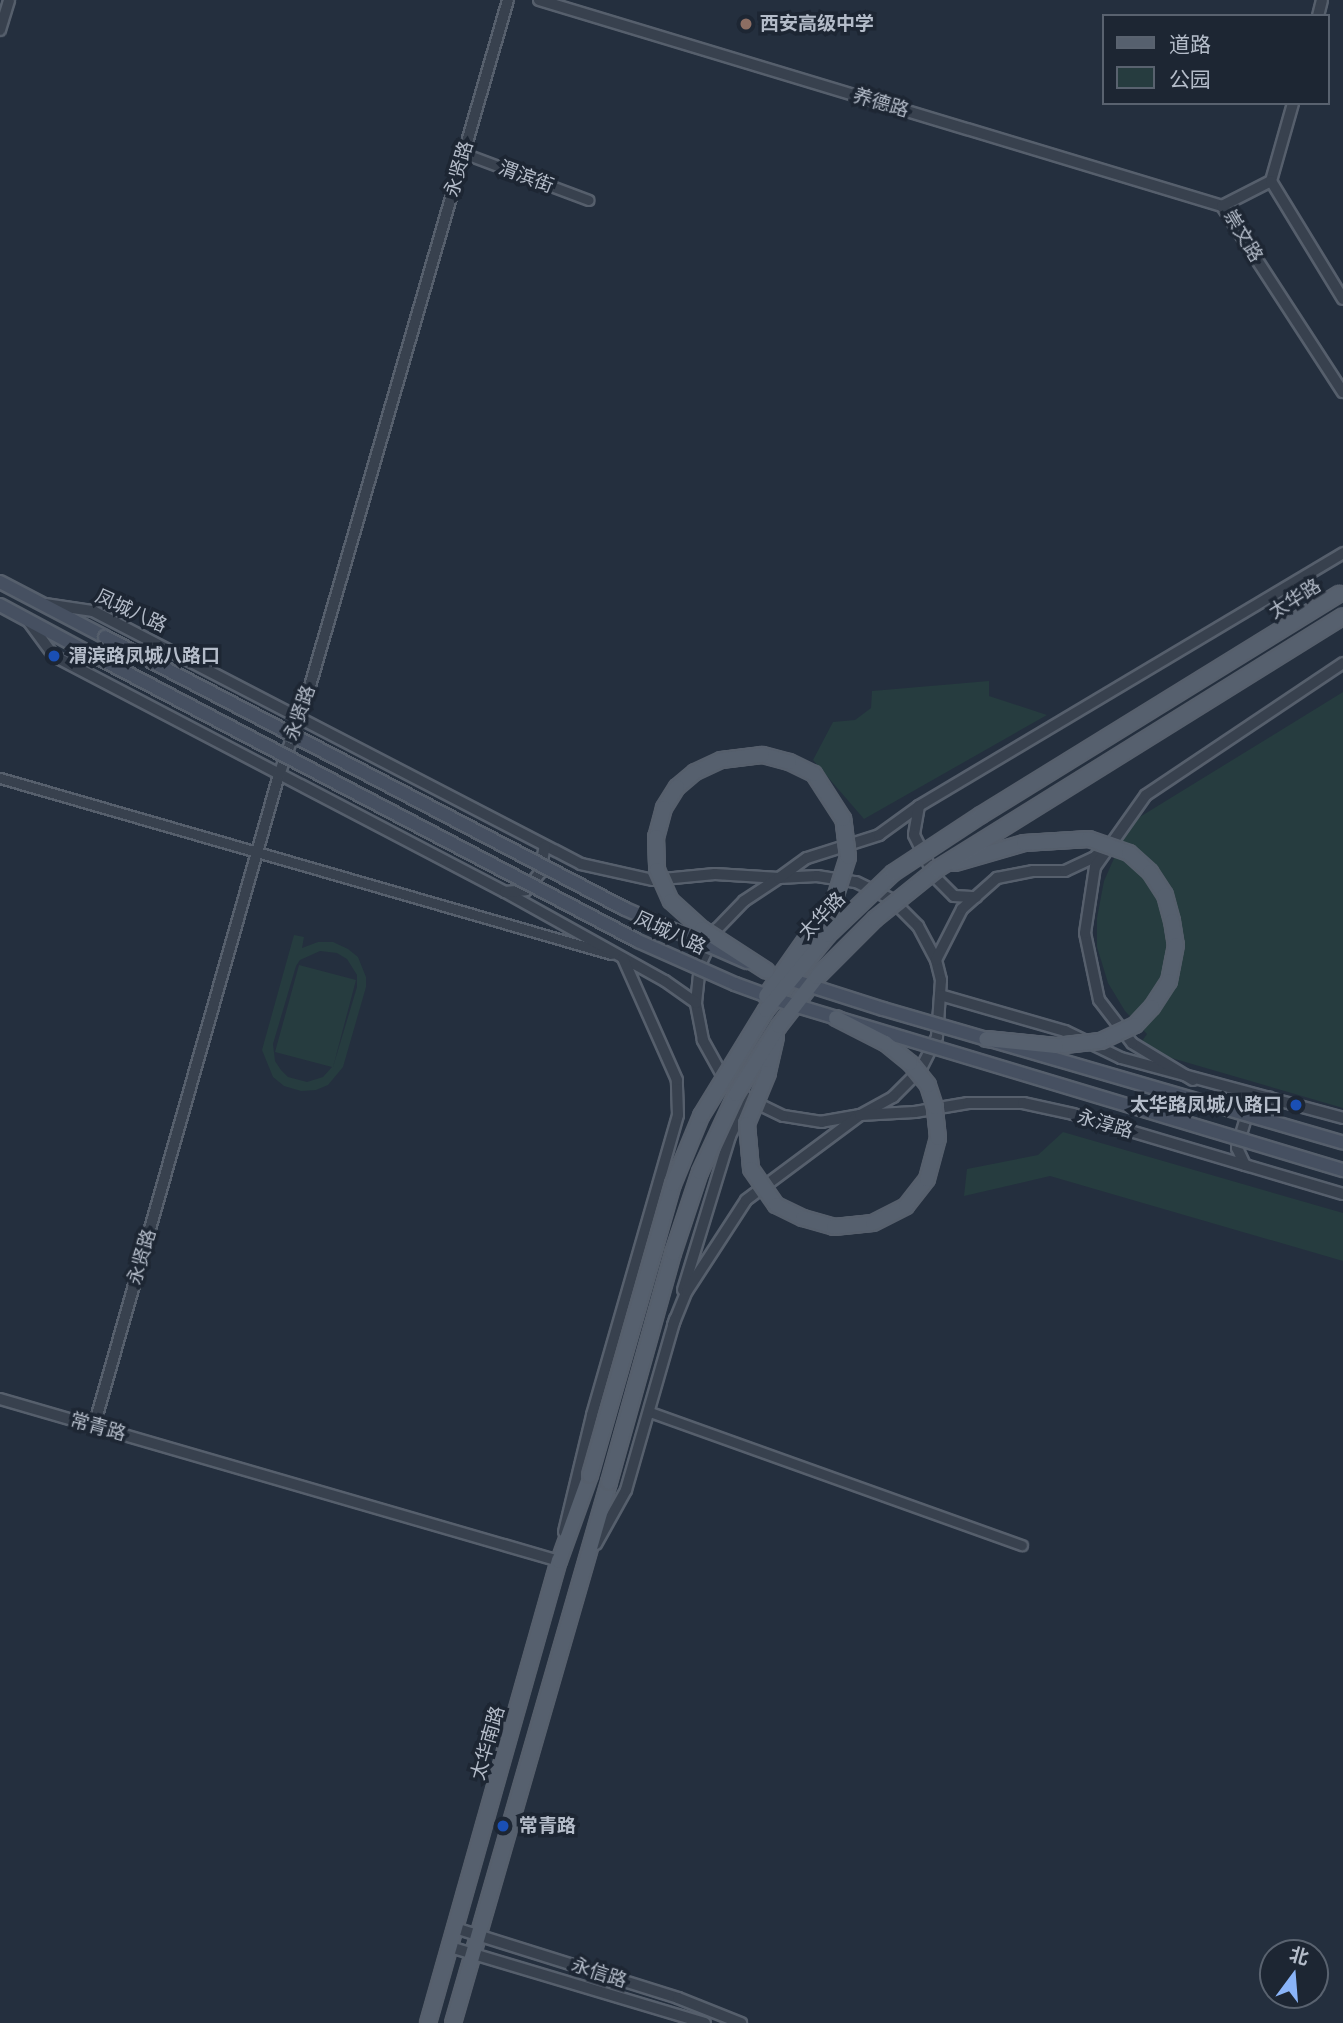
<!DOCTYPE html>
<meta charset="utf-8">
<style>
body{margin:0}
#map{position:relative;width:1343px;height:2023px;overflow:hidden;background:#242f3e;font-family:"PT Sans Narrow","Noto Sans SC",sans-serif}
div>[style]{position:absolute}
.green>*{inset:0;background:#263c3f}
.roads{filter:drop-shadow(2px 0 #565f6c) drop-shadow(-2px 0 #565f6c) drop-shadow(0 2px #565f6c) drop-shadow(0 -2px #565f6c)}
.minor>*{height:9px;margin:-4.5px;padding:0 4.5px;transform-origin:4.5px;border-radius:4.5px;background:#38414e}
.tertiary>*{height:10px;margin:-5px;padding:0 5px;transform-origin:5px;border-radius:5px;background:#38414e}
.secondary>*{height:12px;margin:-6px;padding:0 6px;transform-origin:6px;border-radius:6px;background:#465061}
.primary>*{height:14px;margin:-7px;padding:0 7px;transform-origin:7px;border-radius:7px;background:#56606e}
.bridges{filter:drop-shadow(2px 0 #565f6c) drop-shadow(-2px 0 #565f6c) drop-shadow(0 2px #565f6c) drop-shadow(0 -2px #565f6c)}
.secondary-bridge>*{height:12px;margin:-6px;padding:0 6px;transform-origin:6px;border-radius:6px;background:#465061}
.primary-bridge>*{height:14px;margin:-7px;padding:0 7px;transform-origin:7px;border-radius:7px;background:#56606e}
.dots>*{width:19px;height:19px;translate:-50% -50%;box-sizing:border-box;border:4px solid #1d2633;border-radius:50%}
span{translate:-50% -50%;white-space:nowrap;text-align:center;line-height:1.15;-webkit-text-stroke:7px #1d2633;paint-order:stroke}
.poi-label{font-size:19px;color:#b4bcc9;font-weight:700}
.left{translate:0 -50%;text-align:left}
.right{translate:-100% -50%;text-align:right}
.street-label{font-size:19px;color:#b4bcc9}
.legend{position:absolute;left:1102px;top:14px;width:228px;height:91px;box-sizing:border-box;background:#1d2633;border:2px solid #59626f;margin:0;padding:9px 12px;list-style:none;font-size:21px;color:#b4bcc9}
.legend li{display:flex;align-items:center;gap:14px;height:35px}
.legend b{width:35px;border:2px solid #59626f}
.north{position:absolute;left:1259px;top:1939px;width:70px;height:70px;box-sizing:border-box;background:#1d2633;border:2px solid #59626f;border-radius:50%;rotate:16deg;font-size:19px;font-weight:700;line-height:28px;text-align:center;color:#b4bcc9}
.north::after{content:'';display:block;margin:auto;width:24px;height:32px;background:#8ab4f8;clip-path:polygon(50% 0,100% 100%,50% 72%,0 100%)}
</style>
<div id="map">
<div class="green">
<div style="clip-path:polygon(989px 681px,989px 696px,1047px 715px,864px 819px,813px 760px,833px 722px,855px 720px,871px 708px,872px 691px)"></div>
<div style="clip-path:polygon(1343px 692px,1343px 1108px,1137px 1048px,1147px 1034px,1125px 1011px,1108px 983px,1097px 947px,1097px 918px,1104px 881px,1119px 847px,1117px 845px,1130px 823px)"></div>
<div style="clip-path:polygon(evenodd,294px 935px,304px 937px,302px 948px,318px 942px,333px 942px,348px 949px,358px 957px,366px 977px,366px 987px,343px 1067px,328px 1085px,316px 1090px,301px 1091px,284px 1086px,273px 1077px,262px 1050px,294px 935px,320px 951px,337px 953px,347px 959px,357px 975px,357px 987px,333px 1067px,356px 980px,299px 965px,275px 1052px,332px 1067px,323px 1077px,307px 1082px,288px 1077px,281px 1070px,275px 1061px,273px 1044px,296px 966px,300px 960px,320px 951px)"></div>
<div style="clip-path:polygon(1063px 1132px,1343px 1213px,1343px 1261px,1050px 1176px,964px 1196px,967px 1169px,1038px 1155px)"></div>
</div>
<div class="roads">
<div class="minor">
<div style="left:463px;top:153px;width:134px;rotate:20.5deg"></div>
<div style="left:0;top:778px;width:636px;rotate:16.07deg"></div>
<div style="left:650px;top:1412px;width:395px;rotate:19.7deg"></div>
</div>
<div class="tertiary">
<div style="left:539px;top:0;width:713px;rotate:16.78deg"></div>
<div style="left:1318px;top:16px;width:16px;rotate:-76deg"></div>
<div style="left:0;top:30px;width:31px;rotate:-73deg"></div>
<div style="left:1271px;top:181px;width:81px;rotate:-74.2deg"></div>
<div style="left:1222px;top:206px;width:222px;rotate:57deg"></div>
<div style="left:1222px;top:206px;width:55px;rotate:-27deg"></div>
<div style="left:1271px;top:181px;width:138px;rotate:58.6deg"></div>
<div style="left:45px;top:604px;width:49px;rotate:8.3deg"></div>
<div style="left:93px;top:611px;width:550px;rotate:27.4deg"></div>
<div style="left:581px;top:864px;width:74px;rotate:12.5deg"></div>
<div style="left:653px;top:880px;width:62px;rotate:-5.5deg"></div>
<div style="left:715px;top:874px;width:64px;rotate:3.6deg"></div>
<div style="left:779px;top:878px;width:38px;rotate:-3deg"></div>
<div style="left:817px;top:876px;width:39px;rotate:9deg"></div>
<div style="left:856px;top:882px;width:39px;rotate:26deg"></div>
<div style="left:891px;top:899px;width:38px;rotate:45deg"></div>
<div style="left:918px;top:926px;width:38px;rotate:62deg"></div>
<div style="left:936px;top:960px;width:21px;rotate:76deg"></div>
<div style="left:941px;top:980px;width:57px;rotate:94deg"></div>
<div style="left:937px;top:1037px;width:37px;rotate:117deg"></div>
<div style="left:920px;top:1070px;width:38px;rotate:135deg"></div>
<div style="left:893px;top:1097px;width:38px;rotate:151deg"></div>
<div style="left:860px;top:1115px;width:39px;rotate:170deg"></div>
<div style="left:822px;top:1122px;width:39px;rotate:-171deg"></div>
<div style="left:783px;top:1116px;width:39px;rotate:-154deg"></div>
<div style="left:748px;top:1099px;width:37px;rotate:-136deg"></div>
<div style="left:721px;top:1073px;width:38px;rotate:-119deg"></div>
<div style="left:703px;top:1040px;width:38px;rotate:-101deg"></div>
<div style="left:696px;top:1003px;width:38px;rotate:-84deg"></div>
<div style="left:700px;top:965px;width:40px;rotate:-65deg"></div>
<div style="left:717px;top:929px;width:39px;rotate:-46deg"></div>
<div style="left:744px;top:901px;width:42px;rotate:-33.3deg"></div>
<div style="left:779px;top:878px;width:34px;rotate:-36deg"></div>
<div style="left:807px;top:858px;width:76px;rotate:-17.7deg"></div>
<div style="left:879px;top:835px;width:49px;rotate:-35.9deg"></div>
<div style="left:919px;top:806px;width:494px;rotate:-30.8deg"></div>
<div style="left:29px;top:622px;width:42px;rotate:53.7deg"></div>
<div style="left:54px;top:656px;width:509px;rotate:27.62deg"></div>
<div style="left:505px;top:892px;width:183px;rotate:29.1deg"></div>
<div style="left:665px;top:981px;width:38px;rotate:35deg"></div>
<div style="left:919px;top:806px;width:29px;rotate:100deg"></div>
<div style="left:914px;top:835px;width:47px;rotate:63.4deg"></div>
<div style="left:935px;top:877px;width:27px;rotate:45deg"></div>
<div style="left:954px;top:896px;width:22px;rotate:3deg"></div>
<div style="left:505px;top:892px;width:21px;rotate:-5deg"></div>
<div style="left:526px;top:890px;width:22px;rotate:-51deg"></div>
<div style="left:540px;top:873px;width:27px;rotate:-80deg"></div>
<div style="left:936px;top:960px;width:57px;rotate:-63deg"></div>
<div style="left:962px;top:909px;width:47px;rotate:-41.5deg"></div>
<div style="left:997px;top:878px;width:37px;rotate:-11deg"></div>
<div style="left:1033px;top:871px;width:32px"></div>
<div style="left:1065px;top:871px;width:33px;rotate:-25deg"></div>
<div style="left:1095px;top:857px;width:12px;rotate:-48deg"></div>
<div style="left:940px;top:995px;width:130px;rotate:16.1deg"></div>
<div style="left:1065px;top:1031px;width:62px;rotate:25.7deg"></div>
<div style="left:1121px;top:1058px;width:230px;rotate:15.1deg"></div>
<div style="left:1193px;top:1080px;width:71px;rotate:-148.8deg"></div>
<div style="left:1132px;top:1043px;width:54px;rotate:-127.5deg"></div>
<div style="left:1099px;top:1000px;width:68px;rotate:-101.8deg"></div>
<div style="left:1085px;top:933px;width:67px;rotate:-81.4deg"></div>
<div style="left:1095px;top:867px;width:88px;rotate:-54.7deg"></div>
<div style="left:1146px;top:795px;width:237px;rotate:-33.8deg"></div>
<div style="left:1245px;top:1165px;width:19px;rotate:-115deg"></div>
<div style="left:1237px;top:1148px;width:46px;rotate:-73.5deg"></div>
<div style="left:1250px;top:1104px;width:20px;rotate:-20deg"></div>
<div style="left:683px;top:1290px;width:161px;rotate:-73deg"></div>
<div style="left:730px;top:1136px;width:41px;rotate:-64.1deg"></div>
<div style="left:673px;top:1325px;width:37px;rotate:-68deg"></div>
<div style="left:687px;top:1291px;width:108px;rotate:-57deg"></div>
<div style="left:746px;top:1200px;width:142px;rotate:-36.7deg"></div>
<div style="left:860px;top:1115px;width:55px;rotate:-3.1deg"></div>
<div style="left:915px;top:1112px;width:54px;rotate:-9.6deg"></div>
<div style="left:968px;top:1103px;width:55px"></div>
<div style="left:1023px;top:1103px;width:51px;rotate:12.4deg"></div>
<div style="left:1073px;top:1114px;width:282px;rotate:16.5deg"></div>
<div style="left:0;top:1399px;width:582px;rotate:16.16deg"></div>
<div style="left:559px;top:1561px;width:7px;rotate:-82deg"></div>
<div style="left:94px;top:1426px;width:677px;rotate:-74.14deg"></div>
<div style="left:279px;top:775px;width:87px;rotate:-70.5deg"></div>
<div style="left:308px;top:693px;width:721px;rotate:-73.9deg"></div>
<div style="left:564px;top:1532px;width:120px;rotate:-76.5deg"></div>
<div style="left:592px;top:1415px;width:312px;rotate:-74deg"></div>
<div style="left:678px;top:1115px;width:35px;rotate:-92deg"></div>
<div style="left:677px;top:1080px;width:133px;rotate:-113.9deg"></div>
<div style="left:596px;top:1544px;width:62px;rotate:-60.9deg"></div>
<div style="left:626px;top:1490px;width:178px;rotate:-74deg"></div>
<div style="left:455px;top:1928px;width:234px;rotate:17.4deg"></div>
<div style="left:678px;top:1998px;width:68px;rotate:21.6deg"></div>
<div style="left:450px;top:1947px;width:266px;rotate:16.6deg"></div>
</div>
<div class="secondary">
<div style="left:0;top:582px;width:119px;rotate:27.6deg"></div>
<div style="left:0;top:605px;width:106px;rotate:28.3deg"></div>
</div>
<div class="primary">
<div style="left:428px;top:2023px;width:480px;rotate:-74.2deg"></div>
<div style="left:559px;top:1561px;width:91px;rotate:-70.2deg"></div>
<div style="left:453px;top:2023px;width:563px;rotate:-73.91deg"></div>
</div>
</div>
<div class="bridges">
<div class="secondary-bridge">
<div style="left:105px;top:637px;width:587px;rotate:27.61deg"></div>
<div style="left:625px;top:909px;width:133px;rotate:23.5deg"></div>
<div style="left:93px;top:655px;width:615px;rotate:27.69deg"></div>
<div style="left:638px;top:941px;width:106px;rotate:23.9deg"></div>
<div style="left:735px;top:984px;width:55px;rotate:20.1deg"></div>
<div style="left:787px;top:1003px;width:581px;rotate:16.72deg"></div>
<div style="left:783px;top:977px;width:105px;rotate:17.7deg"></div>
<div style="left:883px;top:1009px;width:479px;rotate:16.2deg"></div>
</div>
<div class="primary-bridge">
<div style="left:955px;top:863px;width:72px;rotate:-16.2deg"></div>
<div style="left:1024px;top:843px;width:65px;rotate:-3.5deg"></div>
<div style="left:1089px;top:839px;width:42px;rotate:19.3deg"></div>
<div style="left:1129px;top:853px;width:28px;rotate:42deg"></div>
<div style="left:1150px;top:872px;width:27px;rotate:57deg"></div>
<div style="left:1165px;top:895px;width:27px;rotate:75deg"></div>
<div style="left:1172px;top:921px;width:24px;rotate:81deg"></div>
<div style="left:1176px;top:945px;width:37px;rotate:101deg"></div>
<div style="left:1169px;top:981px;width:31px;rotate:123deg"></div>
<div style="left:1152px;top:1007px;width:25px;rotate:133deg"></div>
<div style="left:1135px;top:1025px;width:38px;rotate:155deg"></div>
<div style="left:1100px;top:1041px;width:44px;rotate:173.5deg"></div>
<div style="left:1056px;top:1046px;width:70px;rotate:-174.3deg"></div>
<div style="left:766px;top:996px;width:120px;rotate:-54.9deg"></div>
<div style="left:835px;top:898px;width:43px;rotate:-72.4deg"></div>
<div style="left:848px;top:857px;width:38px;rotate:-97deg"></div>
<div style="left:843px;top:819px;width:54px;rotate:-122.8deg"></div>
<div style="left:814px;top:774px;width:28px;rotate:-154deg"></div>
<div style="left:789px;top:762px;width:28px;rotate:-165deg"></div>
<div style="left:762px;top:755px;width:41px;rotate:173deg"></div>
<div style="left:721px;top:760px;width:29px;rotate:155deg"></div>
<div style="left:695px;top:772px;width:23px;rotate:140deg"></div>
<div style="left:677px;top:787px;width:25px;rotate:122deg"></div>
<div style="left:664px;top:808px;width:30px;rotate:105deg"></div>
<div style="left:656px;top:837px;width:33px;rotate:88deg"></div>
<div style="left:657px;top:870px;width:34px;rotate:66deg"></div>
<div style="left:671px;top:901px;width:42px;rotate:42.1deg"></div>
<div style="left:702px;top:929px;width:77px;rotate:32.9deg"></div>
<div style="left:776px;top:1037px;width:37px;rotate:103deg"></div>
<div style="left:768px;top:1073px;width:55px;rotate:112.4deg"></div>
<div style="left:747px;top:1124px;width:45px;rotate:84.9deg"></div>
<div style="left:751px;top:1169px;width:44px;rotate:55.2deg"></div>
<div style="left:776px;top:1205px;width:30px;rotate:26deg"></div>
<div style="left:803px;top:1218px;width:32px;rotate:16deg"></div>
<div style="left:834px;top:1227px;width:39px;rotate:-6deg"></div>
<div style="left:873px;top:1223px;width:37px;rotate:-27deg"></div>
<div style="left:906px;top:1206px;width:34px;rotate:-52deg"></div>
<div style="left:927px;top:1179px;width:42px;rotate:-75deg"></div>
<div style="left:938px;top:1138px;width:31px;rotate:-96deg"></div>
<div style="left:935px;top:1107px;width:23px;rotate:-108deg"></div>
<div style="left:928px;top:1085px;width:28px;rotate:-129deg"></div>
<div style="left:910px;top:1063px;width:32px;rotate:-141deg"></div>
<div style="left:885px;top:1043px;width:55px;rotate:-153deg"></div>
<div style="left:590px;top:1475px;width:303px;rotate:-74.1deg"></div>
<div style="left:673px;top:1184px;width:74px;rotate:-67.6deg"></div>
<div style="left:701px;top:1116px;width:124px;rotate:-58.5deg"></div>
<div style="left:766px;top:1010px;width:97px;rotate:-50.4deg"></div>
<div style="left:828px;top:935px;width:90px;rotate:-43.6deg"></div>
<div style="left:893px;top:873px;width:105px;rotate:-33.4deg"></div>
<div style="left:981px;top:815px;width:421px;rotate:-31.7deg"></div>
<div style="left:609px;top:1482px;width:238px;rotate:-74.4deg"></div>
<div style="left:673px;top:1253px;width:85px;rotate:-71.6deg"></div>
<div style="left:700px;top:1172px;width:86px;rotate:-65.2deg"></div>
<div style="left:736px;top:1094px;width:80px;rotate:-57.7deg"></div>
<div style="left:779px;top:1026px;width:62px;rotate:-52.2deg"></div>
<div style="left:817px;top:977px;width:82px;rotate:-45deg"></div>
<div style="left:875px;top:919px;width:80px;rotate:-38.9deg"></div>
<div style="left:937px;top:869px;width:478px;rotate:-31.9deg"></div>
</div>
</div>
<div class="dots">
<div style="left:746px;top:24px;background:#8d6e63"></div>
<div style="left:54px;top:656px;background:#1a4fb4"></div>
<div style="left:1296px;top:1105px;background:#1a4fb4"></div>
<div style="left:503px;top:1826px;background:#1a4fb4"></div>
</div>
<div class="poi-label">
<span class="left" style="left:760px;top:24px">西安高级中学</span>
<span class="left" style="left:68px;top:656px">渭滨路凤城八路口</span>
<span class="right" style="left:1282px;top:1105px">太华路凤城八路口</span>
<span class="left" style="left:519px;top:1826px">常青路</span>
</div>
<div class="street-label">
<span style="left:881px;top:103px;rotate:17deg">养德路</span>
<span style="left:459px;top:169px;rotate:-74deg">永贤路</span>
<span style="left:526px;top:177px;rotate:21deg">渭滨街</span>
<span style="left:1243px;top:236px;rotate:59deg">崇文路</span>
<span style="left:1295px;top:599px;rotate:-32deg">太华路</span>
<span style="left:131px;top:611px;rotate:25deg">凤城八路</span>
<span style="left:300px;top:713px;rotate:-71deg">永贤路</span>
<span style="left:822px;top:916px;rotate:-46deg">太华路</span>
<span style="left:670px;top:933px;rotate:25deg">凤城八路</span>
<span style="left:1105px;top:1124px;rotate:16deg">永淳路</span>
<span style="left:142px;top:1257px;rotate:-74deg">永贤路</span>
<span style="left:98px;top:1427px;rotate:16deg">常青路</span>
<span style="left:488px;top:1743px;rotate:-74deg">太华南路</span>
<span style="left:599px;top:1973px;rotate:18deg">永信路</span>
</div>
<ul class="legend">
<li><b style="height:9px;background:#56606e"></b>道路</li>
<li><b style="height:19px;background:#263c3f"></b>公园</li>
</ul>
<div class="north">北</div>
</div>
